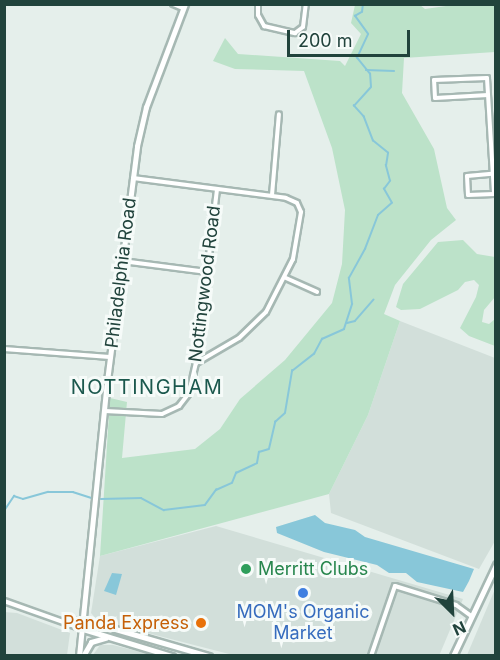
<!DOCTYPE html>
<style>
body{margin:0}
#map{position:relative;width:500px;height:660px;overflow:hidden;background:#e5efeb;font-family:Inter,sans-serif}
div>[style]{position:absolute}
.built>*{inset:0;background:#d2dfda}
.green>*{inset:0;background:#bce2c9}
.water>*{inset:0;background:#88c7d9}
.stream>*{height:1.5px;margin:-0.75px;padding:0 0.75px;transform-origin:0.75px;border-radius:0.75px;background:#88c7d9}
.roads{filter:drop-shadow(2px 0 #a6b8b3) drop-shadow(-2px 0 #a6b8b3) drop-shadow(0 2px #a6b8b3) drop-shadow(0 -2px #a6b8b3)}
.minor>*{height:4px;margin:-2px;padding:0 2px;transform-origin:2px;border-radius:2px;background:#fff}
.tertiary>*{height:4.5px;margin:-2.25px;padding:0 2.25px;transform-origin:2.25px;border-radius:2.25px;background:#fff}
.secondary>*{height:5px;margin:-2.5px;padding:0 2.5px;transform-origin:2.5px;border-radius:2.5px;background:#fff}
.dots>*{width:16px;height:16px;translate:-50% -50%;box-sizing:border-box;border:3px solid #f6fbf9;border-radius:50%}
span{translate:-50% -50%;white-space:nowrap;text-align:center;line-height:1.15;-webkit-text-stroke:6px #f6fbf9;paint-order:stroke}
.street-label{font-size:18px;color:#21433c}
.leisure-label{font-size:18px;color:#27864d}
.left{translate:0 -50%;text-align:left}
.shop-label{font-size:18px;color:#366cbe}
.food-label{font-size:18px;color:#c56008}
.right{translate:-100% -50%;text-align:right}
.neighbourhood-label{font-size:20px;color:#1b584d;letter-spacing:1.5px}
.frame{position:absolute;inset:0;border:6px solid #21433c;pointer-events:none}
.north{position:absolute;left:422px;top:582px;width:60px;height:60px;-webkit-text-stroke:4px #f6fbf9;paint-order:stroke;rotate:156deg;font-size:16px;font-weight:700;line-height:24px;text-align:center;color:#21433c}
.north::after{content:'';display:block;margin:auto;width:21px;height:27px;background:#21433c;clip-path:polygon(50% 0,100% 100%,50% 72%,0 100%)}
.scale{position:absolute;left:287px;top:30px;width:123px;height:27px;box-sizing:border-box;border:3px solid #21433c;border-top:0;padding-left:8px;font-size:18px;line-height:21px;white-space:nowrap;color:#21433c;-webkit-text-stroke:4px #f6fbf9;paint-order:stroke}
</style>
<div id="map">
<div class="built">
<div style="clip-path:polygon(400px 321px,495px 358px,495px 541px,479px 569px,331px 513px,329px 494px,368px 415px)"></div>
<div style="clip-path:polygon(216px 526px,463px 599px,439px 656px,233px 655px,97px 620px,91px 613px,100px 556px)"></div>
<div style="clip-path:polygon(495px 589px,495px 655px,467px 655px)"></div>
<div style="clip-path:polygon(4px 612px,17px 613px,70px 633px,67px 655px,5px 655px)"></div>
<div style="clip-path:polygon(100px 645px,113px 645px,153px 655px,93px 655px)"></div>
</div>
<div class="green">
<div style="clip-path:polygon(355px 5px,420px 5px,425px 9px,453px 5px,495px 5px,495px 52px,404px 58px,402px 93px,434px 149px,447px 208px,456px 220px,431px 240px,395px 285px,384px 314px,400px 321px,368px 415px,329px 494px,100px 556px,110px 398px,127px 402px,122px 458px,195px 449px,220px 429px,240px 399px,285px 360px,332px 303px,342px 264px,345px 210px,332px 148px,304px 71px,235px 69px,213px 61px,225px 38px,238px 54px,340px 61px,345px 66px,361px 34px,351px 23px)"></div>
<div style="clip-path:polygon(463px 240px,477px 254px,495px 257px,495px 297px,484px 310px,482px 322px,489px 324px,495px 319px,495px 346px,469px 336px,460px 328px,476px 297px,479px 285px,474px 280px,465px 282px,458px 290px,420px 309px,401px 310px,396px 307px,403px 284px,438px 242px)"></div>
</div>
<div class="water">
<div style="clip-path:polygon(315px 515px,325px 523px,355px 530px,365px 537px,474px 569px,469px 581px,463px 592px,417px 582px,406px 573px,389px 573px,377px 565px,324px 552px,277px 533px,276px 527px)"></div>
<div style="clip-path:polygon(112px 573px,122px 574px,116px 595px,104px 591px)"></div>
</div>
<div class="stream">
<div style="left:366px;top:70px;width:28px;rotate:2deg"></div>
<div style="left:347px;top:323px;width:8px;rotate:-14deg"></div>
<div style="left:355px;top:321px;width:28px;rotate:-49deg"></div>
<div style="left:101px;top:499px;width:40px;rotate:-1.4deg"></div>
<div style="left:141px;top:498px;width:26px;rotate:28deg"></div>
<div style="left:164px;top:510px;width:41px;rotate:-7deg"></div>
<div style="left:205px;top:505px;width:19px;rotate:-54deg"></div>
<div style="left:216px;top:490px;width:17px;rotate:-24deg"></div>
<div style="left:232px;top:483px;width:11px;rotate:-68deg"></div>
<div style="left:236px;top:473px;width:23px;rotate:-25deg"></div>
<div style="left:257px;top:463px;width:11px;rotate:-80deg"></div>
<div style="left:259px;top:452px;width:10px;rotate:-17deg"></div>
<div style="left:269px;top:449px;width:28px;rotate:-77deg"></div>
<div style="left:275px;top:422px;width:13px;rotate:-42deg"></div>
<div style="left:285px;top:413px;width:43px;rotate:-80.5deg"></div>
<div style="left:292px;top:371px;width:28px;rotate:-38deg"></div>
<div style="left:314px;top:354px;width:17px;rotate:-62deg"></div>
<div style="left:322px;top:339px;width:24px;rotate:-24deg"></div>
<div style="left:344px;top:329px;width:26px;rotate:-72deg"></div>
<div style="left:352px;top:304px;width:26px;rotate:-97deg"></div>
<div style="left:349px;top:278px;width:33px;rotate:-61deg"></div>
<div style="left:365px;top:249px;width:36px;rotate:-69deg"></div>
<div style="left:378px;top:215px;width:18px;rotate:-41deg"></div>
<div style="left:392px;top:203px;width:16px;rotate:-120deg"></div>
<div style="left:384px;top:189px;width:10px;rotate:-53deg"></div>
<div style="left:390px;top:181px;width:16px;rotate:-105deg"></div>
<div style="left:386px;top:166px;width:13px;rotate:-81deg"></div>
<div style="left:388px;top:153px;width:19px;rotate:-141deg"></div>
<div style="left:373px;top:141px;width:26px;rotate:-111deg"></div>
<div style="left:364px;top:117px;width:15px;rotate:-132deg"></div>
<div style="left:354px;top:106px;width:25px;rotate:-48deg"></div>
<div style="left:371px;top:87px;width:13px;rotate:-94deg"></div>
<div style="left:370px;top:74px;width:21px;rotate:-129deg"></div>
<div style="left:357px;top:58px;width:26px;rotate:-65deg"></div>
<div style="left:368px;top:34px;width:22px;rotate:-126deg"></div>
<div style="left:355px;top:16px;width:8px;rotate:-30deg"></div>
<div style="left:362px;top:12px;width:8px;rotate:-83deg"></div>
<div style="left:4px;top:511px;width:18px;rotate:-56deg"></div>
<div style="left:14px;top:496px;width:9px;rotate:18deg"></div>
<div style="left:23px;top:499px;width:26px;rotate:-16deg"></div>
<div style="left:48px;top:492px;width:25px"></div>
<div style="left:73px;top:492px;width:20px;rotate:18deg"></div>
</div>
<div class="roads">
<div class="minor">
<div style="left:173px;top:4px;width:11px;rotate:22deg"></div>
<div style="left:258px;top:4px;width:11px;rotate:90deg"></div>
<div style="left:258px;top:15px;width:13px;rotate:61deg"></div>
<div style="left:264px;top:26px;width:32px;rotate:13deg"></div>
<div style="left:295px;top:33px;width:10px;rotate:-37deg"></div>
<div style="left:303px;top:27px;width:23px;rotate:-83deg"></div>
<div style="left:488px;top:95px;width:53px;rotate:176.8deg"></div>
<div style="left:435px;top:98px;width:18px;rotate:-93deg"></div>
<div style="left:434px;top:80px;width:53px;rotate:-2.2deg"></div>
<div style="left:487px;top:78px;width:116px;rotate:86.5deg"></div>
<div style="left:494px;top:194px;width:26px;rotate:178deg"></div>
<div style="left:468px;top:195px;width:19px;rotate:-93deg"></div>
<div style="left:467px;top:176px;width:25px;rotate:-5deg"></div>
<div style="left:133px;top:178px;width:154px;rotate:7.4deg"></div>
<div style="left:286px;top:198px;width:12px;rotate:24deg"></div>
<div style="left:297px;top:203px;width:10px;rotate:66deg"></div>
<div style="left:301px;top:212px;width:48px;rotate:99.7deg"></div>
<div style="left:293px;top:259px;width:59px;rotate:117deg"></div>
<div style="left:266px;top:312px;width:37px;rotate:136deg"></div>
<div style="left:239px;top:338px;width:50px;rotate:149.8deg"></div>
<div style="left:272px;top:195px;width:81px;rotate:-85.1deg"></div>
<div style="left:122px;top:261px;width:86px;rotate:7.4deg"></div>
<div style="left:286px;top:278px;width:34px;rotate:24deg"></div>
<div style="left:4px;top:349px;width:106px;rotate:4.3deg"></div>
<div style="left:105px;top:411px;width:57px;rotate:3deg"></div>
<div style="left:162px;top:414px;width:19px;rotate:-25deg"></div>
<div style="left:179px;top:406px;width:16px;rotate:-52deg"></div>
<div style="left:189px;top:393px;width:31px;rotate:-77deg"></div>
<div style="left:196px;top:363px;width:175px;rotate:-83.1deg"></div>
<div style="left:4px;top:601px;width:84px;rotate:19.5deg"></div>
<div style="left:66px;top:622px;width:16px;rotate:-7deg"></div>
<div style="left:371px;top:656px;width:74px;rotate:-71.1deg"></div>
<div style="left:395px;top:586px;width:64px;rotate:17.3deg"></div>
<div style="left:456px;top:605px;width:19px;rotate:36deg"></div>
</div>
<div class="tertiary">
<div style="left:453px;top:656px;width:101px;rotate:-64.7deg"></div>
</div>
<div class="secondary">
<div style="left:84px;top:620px;width:130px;rotate:16.1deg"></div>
<div style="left:83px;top:629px;width:93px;rotate:16.9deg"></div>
<div style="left:79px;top:656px;width:276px;rotate:-84.2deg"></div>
<div style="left:107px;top:381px;width:237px;rotate:-82.7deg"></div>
<div style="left:137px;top:146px;width:40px;rotate:-77deg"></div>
<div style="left:146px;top:107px;width:110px;rotate:-69.3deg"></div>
<div style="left:83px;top:656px;width:16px;rotate:-60deg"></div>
<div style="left:91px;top:642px;width:15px;rotate:-16deg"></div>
</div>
</div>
<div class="dots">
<div style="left:246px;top:569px;background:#2e9e5b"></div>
<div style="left:303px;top:593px;background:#3f7fe0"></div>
<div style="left:201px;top:623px;background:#e8710a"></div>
</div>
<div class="street-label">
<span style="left:121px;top:273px;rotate:-83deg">Philadelphia Road</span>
<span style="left:205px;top:284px;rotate:-83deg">Nottingwood Road</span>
</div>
<div class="leisure-label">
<span class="left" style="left:258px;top:569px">Merritt Clubs</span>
</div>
<div class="shop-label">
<span style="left:303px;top:623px">MOM's Organic<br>Market</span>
</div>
<div class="food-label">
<span class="right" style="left:189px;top:623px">Panda Express</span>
</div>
<div class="neighbourhood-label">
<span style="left:147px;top:387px">NOTTINGHAM</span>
</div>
<div class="frame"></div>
<div class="north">N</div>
<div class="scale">200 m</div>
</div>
